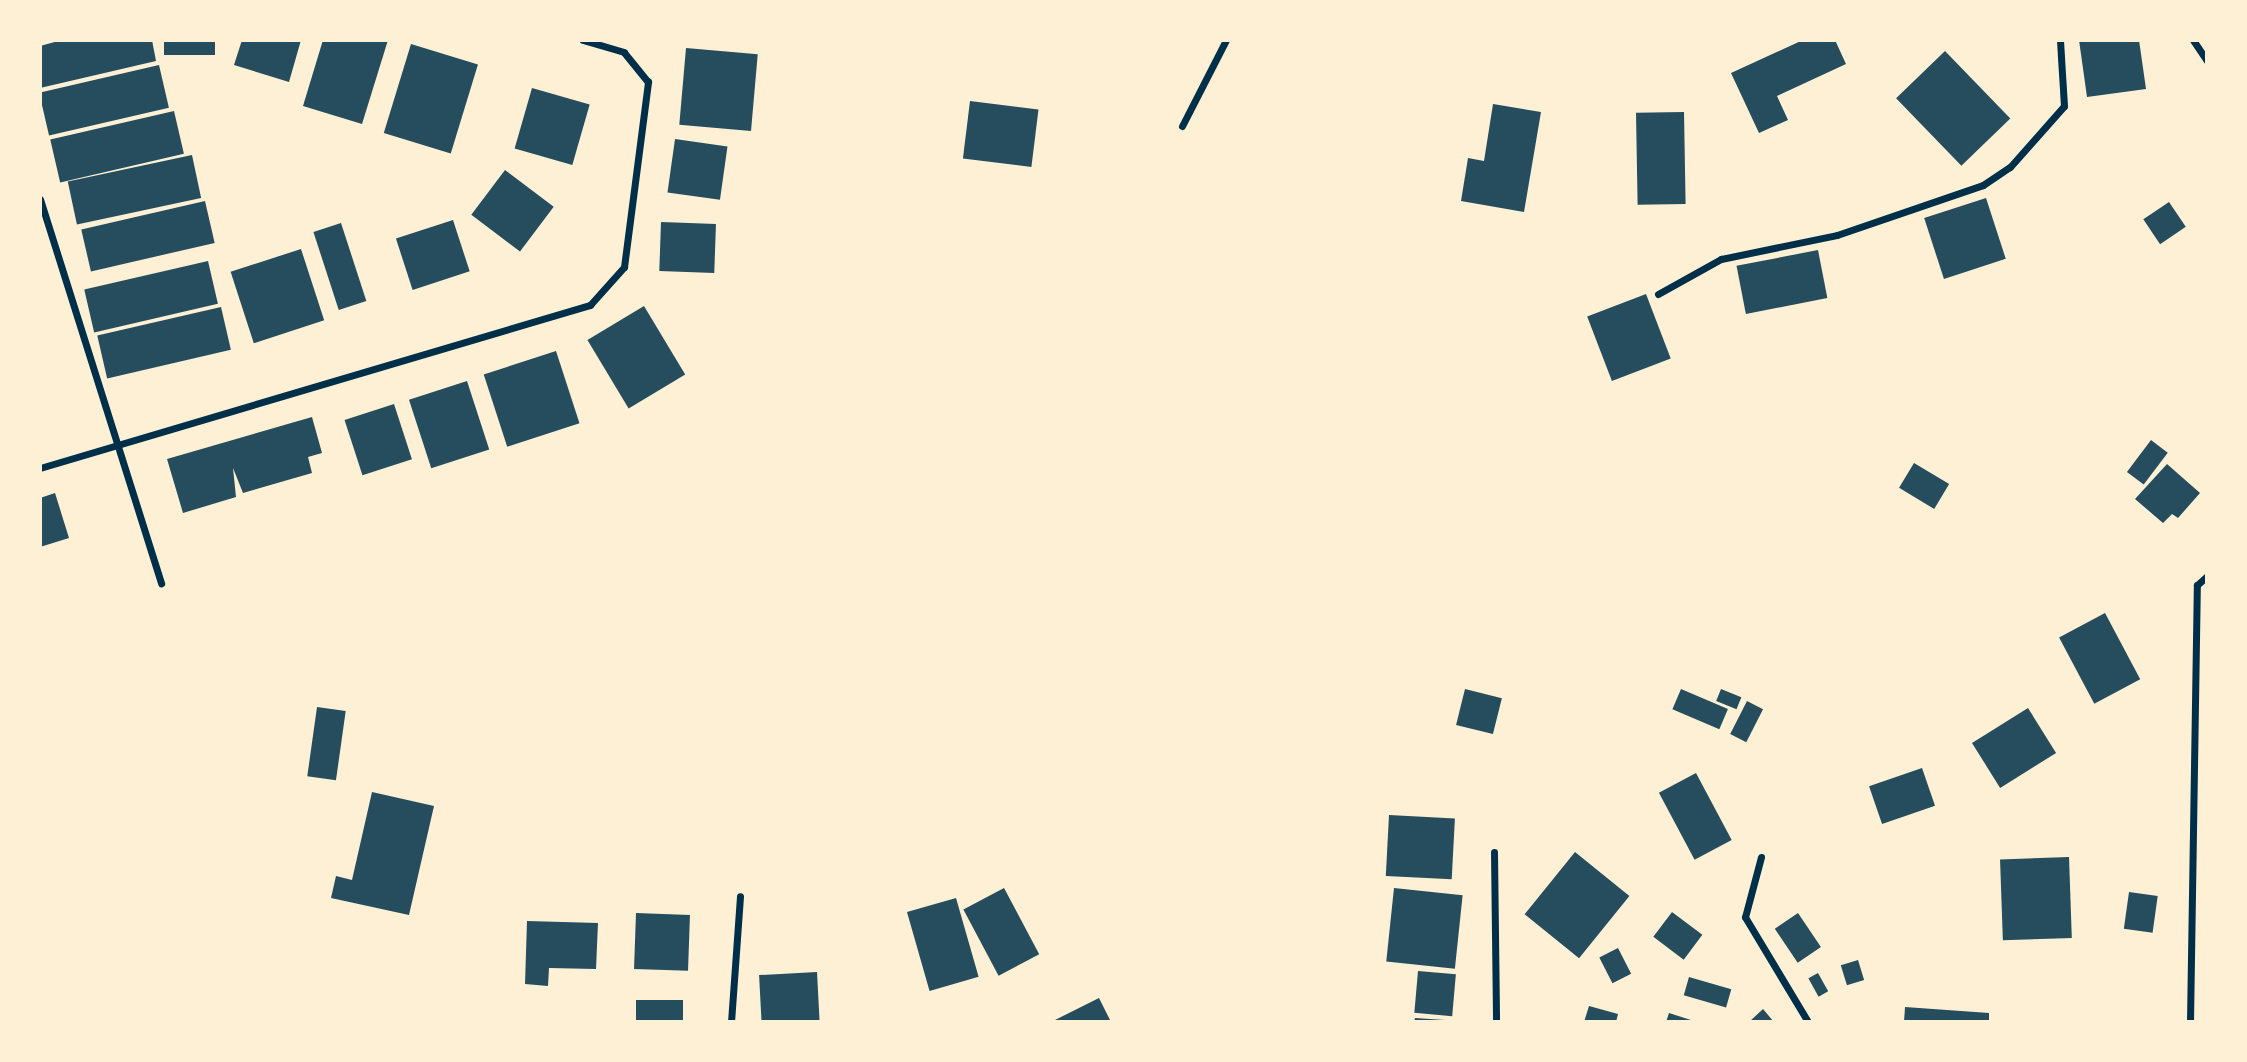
<!DOCTYPE html>
<style>
body{margin:0}
#map{position:relative;width:2247px;height:1062px;overflow:hidden;background:#fdf0d5;font-family:"Varela Round",sans-serif}
div>[style]{position:absolute}
.building>*{inset:0;background:#264d5e;transform-origin:0 0}
.minor>*{height:7px;margin:-3.5px;padding:0 3.5px;transform-origin:3.5px;border-radius:3.5px;background:#003049}
span{translate:-50% -50%;white-space:nowrap;text-align:center;line-height:1.15;-webkit-text-stroke:7px #fdf0d5;paint-order:stroke}
.frame{position:absolute;inset:0;border:42px solid #fdf0d5;pointer-events:none}
</style>
<div id="map">
<div class="building">
<div style="clip-path:polygon(62px 40px,152px 40px,156px 61px,40px 88px,40px 46px)"></div>
<div style="left:164px;top:40px;width:51px;height:15px"></div>
<div style="clip-path:polygon(242px 40px,301px 40px,289px 82px,234px 65px)"></div>
<div style="clip-path:polygon(323px 40px,388px 40px,362px 124px,303px 106px)"></div>
<div style="clip-path:polygon(1803px 40px,1835px 40px,1846px 64px,1777px 96px,1788px 120px,1759px 133px,1731px 73px)"></div>
<div style="clip-path:polygon(2079px 40px,2139px 40px,2146px 89px,2087px 97px)"></div>
<div style="left:411px;top:44px;width:70px;height:93px;rotate:17deg"></div>
<div style="left:686px;top:48px;width:72px;height:77px;rotate:5deg"></div>
<div style="left:1945px;top:51px;width:94px;height:68px;rotate:46deg"></div>
<div style="left:159px;top:65px;width:44px;height:123px;rotate:77deg"></div>
<div style="left:532px;top:88px;width:60px;height:63px;rotate:16deg"></div>
<div style="left:970px;top:101px;width:69px;height:58px;rotate:7deg"></div>
<div style="clip-path:polygon(1493px 104px,1541px 112px,1524px 212px,1461px 201px,1468px 158px,1484px 161px)"></div>
<div style="left:174px;top:111px;width:44px;height:127px;rotate:77deg"></div>
<div style="left:1684px;top:112px;width:92px;height:48px;rotate:89deg"></div>
<div style="left:675px;top:139px;width:53px;height:54px;rotate:8deg"></div>
<div style="left:192px;top:155px;width:44px;height:127px;rotate:78deg"></div>
<div style="left:505px;top:170px;width:61px;height:56px;rotate:37deg"></div>
<div style="left:1986px;top:198px;width:64px;height:65px;rotate:72deg"></div>
<div style="left:205px;top:201px;width:43px;height:127px;rotate:77deg"></div>
<div style="left:2169px;top:202px;width:30px;height:31px;rotate:56deg"></div>
<div style="left:453px;top:220px;width:54px;height:60px;rotate:72deg"></div>
<div style="left:661px;top:222px;width:55px;height:49px;rotate:2deg"></div>
<div style="left:341px;top:223px;width:82px;height:29px;rotate:72deg"></div>
<div style="left:301px;top:249px;width:75px;height:74px;rotate:72deg"></div>
<div style="left:1818px;top:250px;width:49px;height:83px;rotate:79deg"></div>
<div style="left:208px;top:261px;width:44px;height:127px;rotate:77deg"></div>
<div style="left:1646px;top:294px;width:69px;height:63px;rotate:69deg"></div>
<div style="left:644px;top:306px;width:80px;height:66px;rotate:59deg"></div>
<div style="left:221px;top:307px;width:44px;height:127px;rotate:77deg"></div>
<div style="left:556px;top:351px;width:76px;height:76px;rotate:72deg"></div>
<div style="left:467px;top:381px;width:72px;height:61px;rotate:72deg"></div>
<div style="left:394px;top:404px;width:58px;height:52px;rotate:72deg"></div>
<div style="clip-path:polygon(312px 417px,322px 453px,308px 457px,312px 473px,243px 493px,233px 468px,236px 497px,183px 513px,167px 459px)"></div>
<div style="left:2151px;top:440px;width:21px;height:40px;rotate:37deg"></div>
<div style="left:1914px;top:463px;width:41px;height:29px;rotate:31deg"></div>
<div style="clip-path:polygon(2167px 464px,2200px 493px,2178px 518px,2172px 514px,2163px 523px,2135px 499px)"></div>
<div style="clip-path:polygon(55px 493px,69px 538px,40px 547px,40px 498px)"></div>
<div style="left:2105px;top:613px;width:75px;height:52px;rotate:62deg"></div>
<div style="left:1465px;top:689px;width:38px;height:37px;rotate:14deg"></div>
<div style="left:1681px;top:689px;width:51px;height:22px;rotate:23deg"></div>
<div style="left:1721px;top:689px;width:22px;height:13px;rotate:22deg"></div>
<div style="left:1747px;top:701px;width:18px;height:37px;rotate:27deg"></div>
<div style="left:317px;top:707px;width:29px;height:70px;rotate:8deg"></div>
<div style="left:2028px;top:708px;width:53px;height:66px;rotate:58deg"></div>
<div style="left:1922px;top:768px;width:40px;height:56px;rotate:71deg"></div>
<div style="left:1696px;top:773px;width:76px;height:42px;rotate:62deg"></div>
<div style="clip-path:polygon(372px 792px,434px 806px,409px 915px,331px 898px,336px 876px,352px 880px)"></div>
<div style="left:1389px;top:815px;width:66px;height:61px;rotate:3deg"></div>
<div style="left:1575px;top:852px;width:70px;height:80px;rotate:39deg"></div>
<div style="left:2069px;top:857px;width:81px;height:69px;rotate:88deg"></div>
<div style="left:1004px;top:888px;width:75px;height:46px;rotate:62deg"></div>
<div style="left:1394px;top:888px;width:69px;height:74px;rotate:6deg"></div>
<div style="left:2129px;top:892px;width:29px;height:37px;rotate:8deg"></div>
<div style="left:956px;top:898px;width:82px;height:51px;rotate:74deg"></div>
<div style="left:1672px;top:912px;width:38px;height:31px;rotate:37deg"></div>
<div style="left:636px;top:913px;width:54px;height:56px;rotate:2deg"></div>
<div style="left:1798px;top:913px;width:41px;height:28px;rotate:56deg"></div>
<div style="clip-path:polygon(527px 921px,598px 923px,596px 969px,549px 968px,548px 986px,525px 984px)"></div>
<div style="left:1618px;top:948px;width:29px;height:21px;rotate:63deg"></div>
<div style="left:1858px;top:960px;width:21px;height:18px;rotate:73deg"></div>
<div style="left:1418px;top:971px;width:38px;height:42px;rotate:5deg"></div>
<div style="left:817px;top:972px;width:50px;height:58px;rotate:87deg"></div>
<div style="left:1818px;top:973px;width:21px;height:11px;rotate:61deg"></div>
<div style="left:1689px;top:977px;width:44px;height:19px;rotate:16deg"></div>
<div style="clip-path:polygon(1099px 998px,1111px 1022px,1051px 1022px)"></div>
<div style="left:636px;top:1000px;width:47px;height:22px"></div>
<div style="clip-path:polygon(1589px 1006px,1618px 1014px,1616px 1022px,1584px 1022px)"></div>
<div style="clip-path:polygon(1905px 1007px,1989px 1013px,1989px 1022px,1904px 1022px)"></div>
<div style="clip-path:polygon(1763px 1009px,1774px 1022px,1749px 1022px)"></div>
<div style="clip-path:polygon(1669px 1013px,1694px 1021px,1693px 1022px,1666px 1022px)"></div>
<div style="clip-path:polygon(1415px 1018px,1445px 1020px,1445px 1022px,1414px 1022px)"></div>
</div>
<div class="minor">
<div style="left:2193px;top:40px;width:25px;rotate:56deg"></div>
<div style="left:1182px;top:126px;width:97px;rotate:-62.9deg"></div>
<div style="left:40px;top:199px;width:403px;rotate:72.5deg"></div>
<div style="left:1658px;top:294px;width:72px;rotate:-29.1deg"></div>
<div style="left:1721px;top:259px;width:118px;rotate:-11.7deg"></div>
<div style="left:1837px;top:235px;width:154px;rotate:-18.9deg"></div>
<div style="left:1983px;top:185px;width:32px;rotate:-34deg"></div>
<div style="left:2010px;top:167px;width:81px;rotate:-48.5deg"></div>
<div style="left:2064px;top:106px;width:66px;rotate:-93.5deg"></div>
<div style="left:40px;top:468px;width:574px;rotate:-16.51deg"></div>
<div style="left:590px;top:305px;width:51px;rotate:-48.2deg"></div>
<div style="left:624px;top:267px;width:187px;rotate:-82.6deg"></div>
<div style="left:648px;top:82px;width:38px;rotate:-129deg"></div>
<div style="left:624px;top:52px;width:43px;rotate:-163.7deg"></div>
<div style="left:1494px;top:852px;width:170px;rotate:89.3deg"></div>
<div style="left:1761px;top:857px;width:62px;rotate:104.9deg"></div>
<div style="left:1745px;top:917px;width:122px;rotate:59deg"></div>
<div style="left:731px;top:1022px;width:126px;rotate:-85.9deg"></div>
<div style="left:2190px;top:1022px;width:437px;rotate:-89.1deg"></div>
<div style="left:2197px;top:585px;width:13px;rotate:-42deg"></div>
</div>
<div class="frame"></div>
</div>
